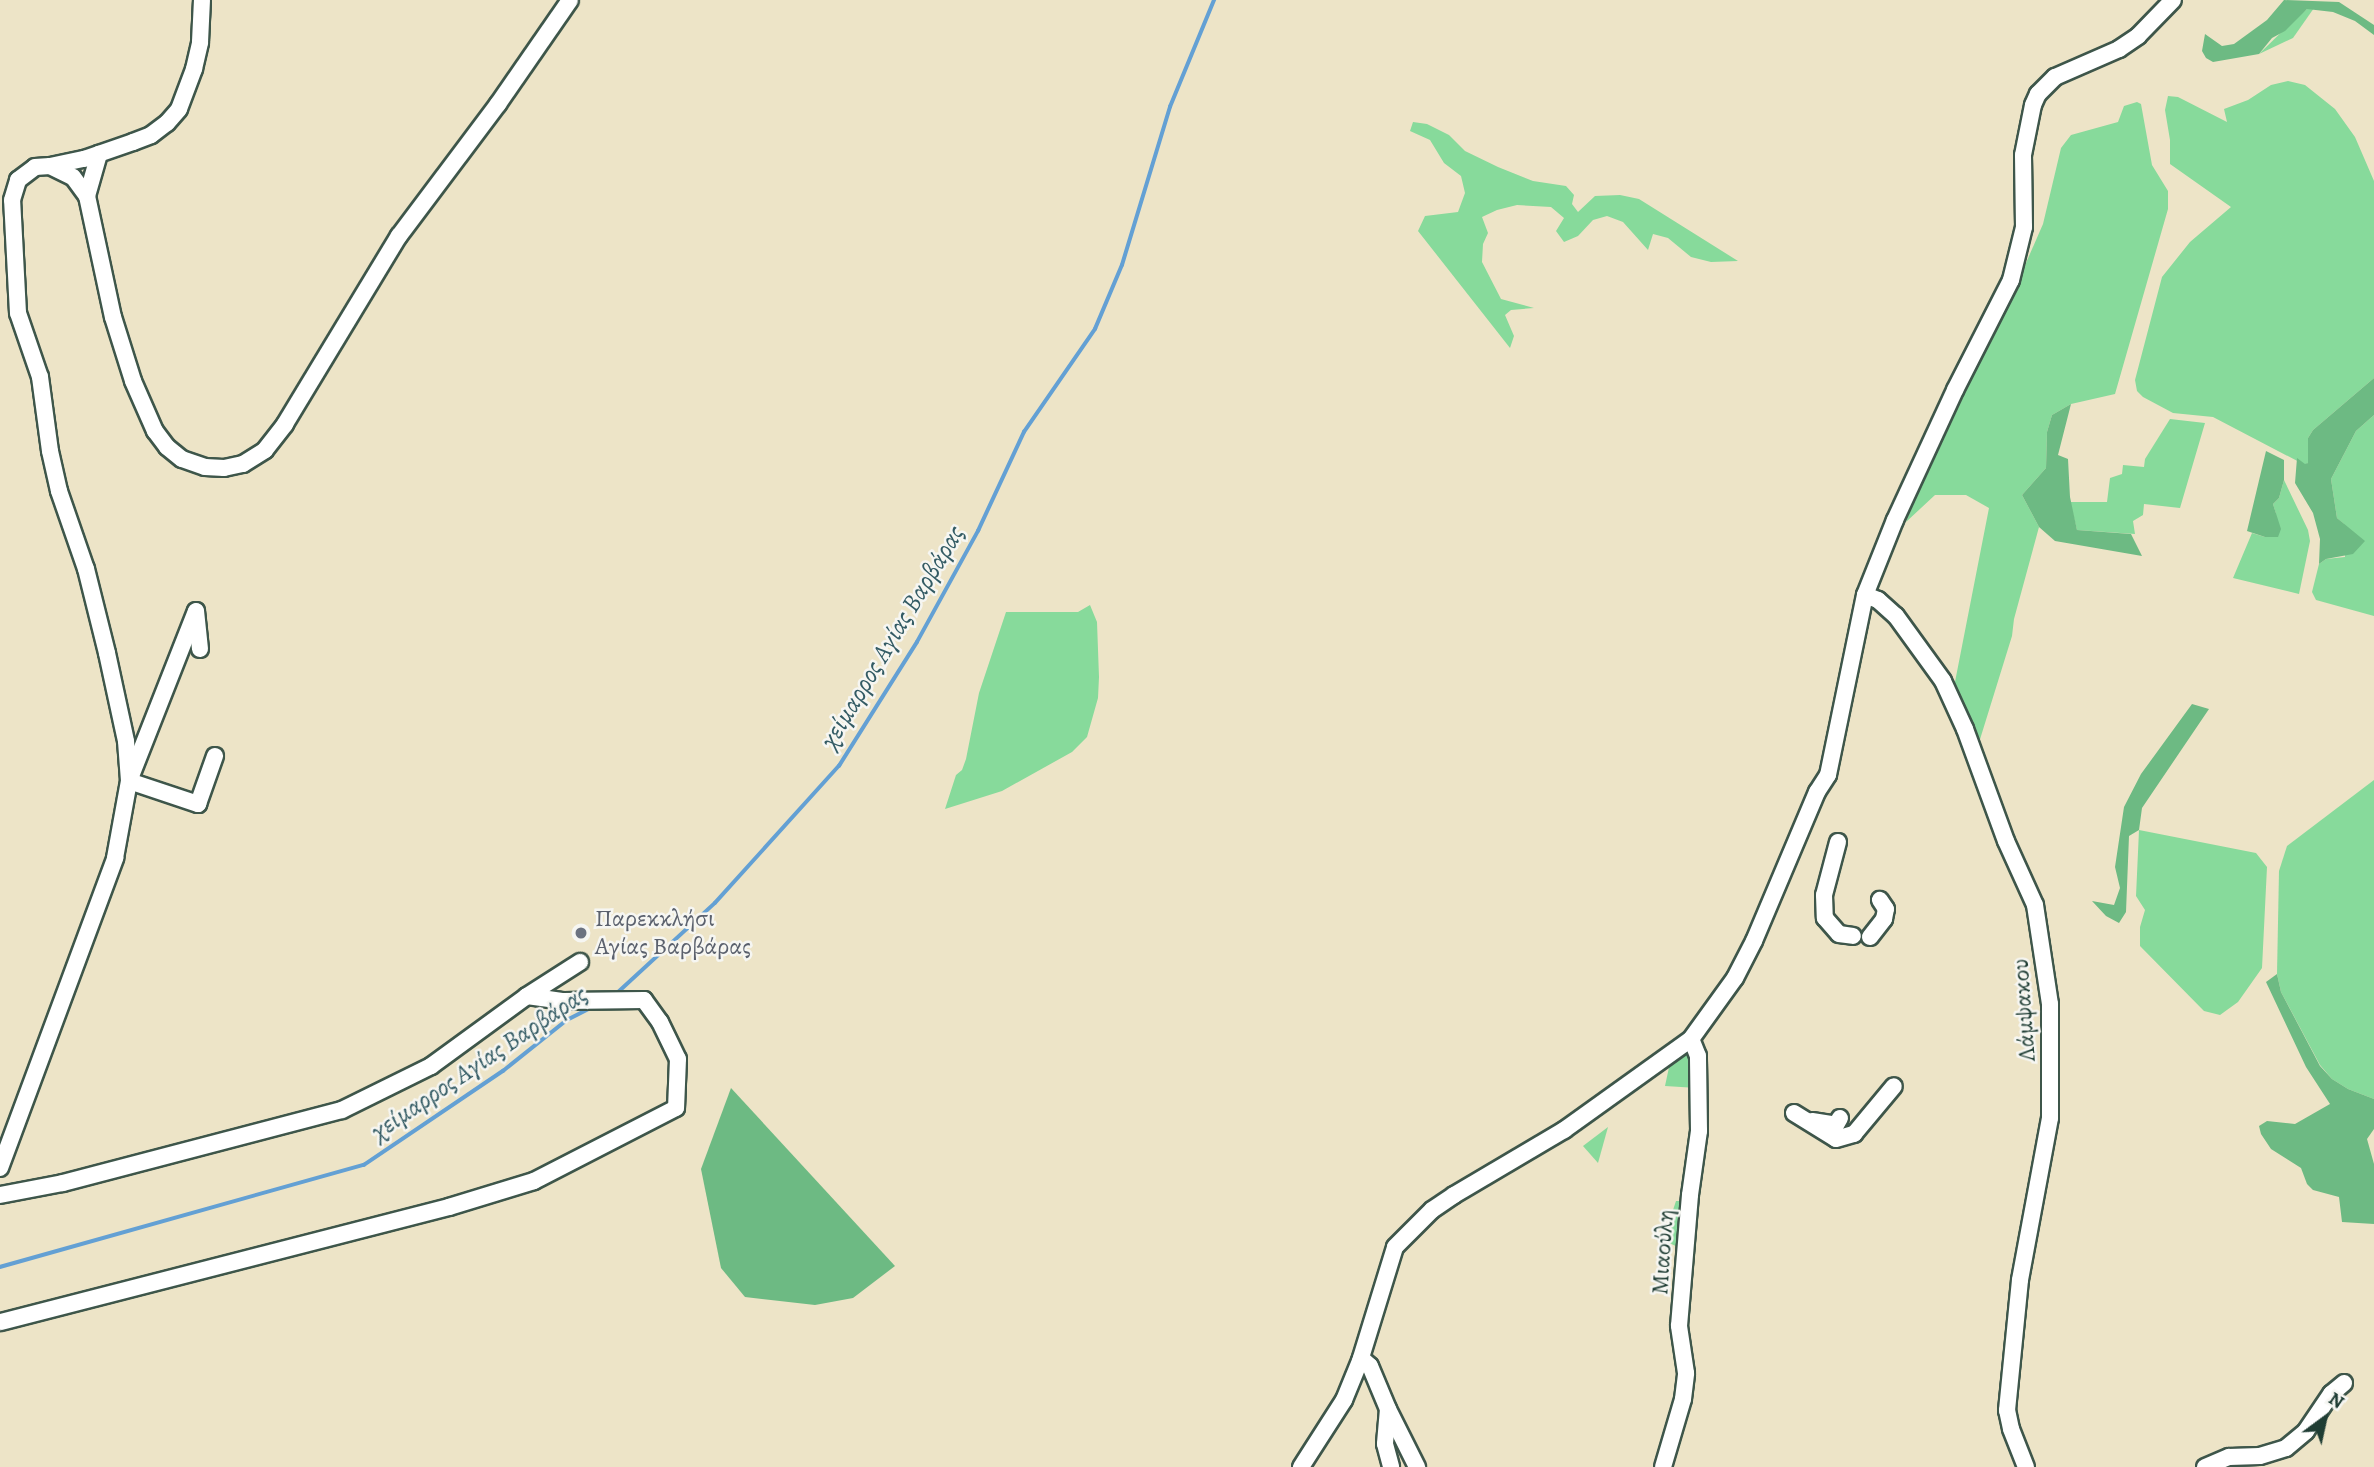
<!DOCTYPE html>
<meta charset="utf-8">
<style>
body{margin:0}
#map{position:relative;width:2374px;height:1467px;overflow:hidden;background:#ede4c7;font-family:Alegreya,serif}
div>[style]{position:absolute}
.green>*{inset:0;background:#87da9b}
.forest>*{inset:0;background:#6dba83}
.stream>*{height:3.5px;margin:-1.75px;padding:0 1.75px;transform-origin:1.75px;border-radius:1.75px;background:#63a0d4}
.roads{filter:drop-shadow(2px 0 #3e564a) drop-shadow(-2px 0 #3e564a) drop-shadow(0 2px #3e564a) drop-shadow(0 -2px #3e564a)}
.minor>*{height:16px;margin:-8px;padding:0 8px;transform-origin:8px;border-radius:8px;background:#fff}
.dots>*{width:19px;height:19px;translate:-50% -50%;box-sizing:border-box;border:4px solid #f6f6f2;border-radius:50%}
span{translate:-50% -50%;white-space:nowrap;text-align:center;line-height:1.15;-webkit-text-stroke:5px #f6f6f2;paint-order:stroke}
.worship-label{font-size:24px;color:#5b616d}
.left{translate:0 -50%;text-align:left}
.street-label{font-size:24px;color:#1f3d34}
.water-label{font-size:26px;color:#335b64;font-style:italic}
.north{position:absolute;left:2290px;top:1383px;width:70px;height:70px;-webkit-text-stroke:5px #f6f6f2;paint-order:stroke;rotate:33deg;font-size:19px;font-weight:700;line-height:28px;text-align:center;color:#1f3d34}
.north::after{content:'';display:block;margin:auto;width:24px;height:32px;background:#1f3d34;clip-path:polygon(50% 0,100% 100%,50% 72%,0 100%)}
</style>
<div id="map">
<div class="green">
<div style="clip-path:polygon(2314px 8px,2293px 38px,2259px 54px,2295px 19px,2307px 9px)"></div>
<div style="clip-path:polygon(2288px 81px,2305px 85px,2335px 109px,2355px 137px,2374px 181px,2374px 378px,2313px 430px,2308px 438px,2308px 463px,2305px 465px,2213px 417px,2173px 413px,2143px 397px,2137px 391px,2135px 380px,2162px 277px,2190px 242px,2231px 207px,2170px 164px,2170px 140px,2165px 110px,2168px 96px,2178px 97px,2227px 122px,2224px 109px,2248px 100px,2271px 85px)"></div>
<div style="clip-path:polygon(2137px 102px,2141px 104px,2152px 165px,2168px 191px,2168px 209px,2115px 394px,2071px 404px,2052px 415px,2047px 432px,2046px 468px,2022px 495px,2039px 527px,2014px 619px,2012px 636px,1977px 749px,1954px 687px,1989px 508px,1966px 495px,1935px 495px,1906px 522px,1920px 483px,1983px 345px,1998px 327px,2043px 224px,2061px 148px,2071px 135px,2118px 122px,2124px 106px)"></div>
<div style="clip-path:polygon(1413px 122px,1427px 124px,1449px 135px,1465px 151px,1498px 167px,1533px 181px,1566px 186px,1574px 195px,1572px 204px,1578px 212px,1595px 196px,1620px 195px,1639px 199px,1738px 261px,1711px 262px,1691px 257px,1668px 238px,1653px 234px,1648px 250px,1623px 222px,1607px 216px,1593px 220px,1578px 236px,1564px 242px,1556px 231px,1564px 218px,1551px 207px,1517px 205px,1497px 210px,1482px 217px,1488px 233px,1483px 244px,1482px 262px,1501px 299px,1534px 308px,1511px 310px,1505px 315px,1514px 336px,1510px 348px,1418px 231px,1425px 216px,1458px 212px,1465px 193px,1461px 176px,1444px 163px,1430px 140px,1410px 131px)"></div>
<div style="clip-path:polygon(2374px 415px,2374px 616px,2316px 600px,2312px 592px,2319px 564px,2326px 559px,2345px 557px,2344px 524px,2337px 518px,2331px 479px,2356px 431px)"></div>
<div style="clip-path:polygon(2170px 419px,2205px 423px,2180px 508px,2144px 504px,2143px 515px,2133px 521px,2135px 534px,2077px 530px,2070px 502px,2107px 502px,2110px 478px,2122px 474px,2123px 465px,2144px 467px,2145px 459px)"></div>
<div style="clip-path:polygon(2284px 480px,2308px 530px,2310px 541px,2299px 594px,2233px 578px,2252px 533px,2265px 537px,2276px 514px,2273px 504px,2279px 498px)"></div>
<div style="clip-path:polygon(1090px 605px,1097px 622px,1099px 677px,1098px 698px,1087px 737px,1072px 752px,1002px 791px,945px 809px,956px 775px,962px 770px,966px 759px,979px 693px,1006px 612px,1078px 612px)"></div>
<div style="clip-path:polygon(2374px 780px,2374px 1099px,2348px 1089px,2332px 1079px,2320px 1065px,2281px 992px,2277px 974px,2279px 871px,2287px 846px)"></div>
<div style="clip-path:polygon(2139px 830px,2256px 853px,2267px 867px,2262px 968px,2238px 1002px,2220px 1015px,2204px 1011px,2140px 946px,2140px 927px,2145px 910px,2136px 896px)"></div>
<div style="clip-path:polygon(1689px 1048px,1697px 1088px,1665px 1086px,1671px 1058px)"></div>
<div style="clip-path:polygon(1608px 1127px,1598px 1163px,1583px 1146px)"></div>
<div style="clip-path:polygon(1676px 1201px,1685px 1201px,1682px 1249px,1663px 1240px)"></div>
</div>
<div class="forest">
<div style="clip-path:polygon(2284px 0,2339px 2px,2374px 25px,2374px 35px,2355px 21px,2333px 12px,2307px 9px,2285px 31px,2272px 38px,2259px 54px,2213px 62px,2206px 58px,2202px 51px,2205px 34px,2222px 46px,2234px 44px,2267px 20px)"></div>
<div style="clip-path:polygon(2374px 378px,2374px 415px,2356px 431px,2331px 479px,2337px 518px,2365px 541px,2353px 554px,2326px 559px,2319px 564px,2320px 539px,2313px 513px,2295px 483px,2297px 458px,2305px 464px,2308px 463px,2308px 438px,2313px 430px)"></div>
<div style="clip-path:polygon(2071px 404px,2058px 455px,2068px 459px,2070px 497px,2077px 530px,2131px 534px,2142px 556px,2055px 541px,2039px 527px,2022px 495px,2046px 468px,2047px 432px,2052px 415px)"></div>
<div style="clip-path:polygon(2266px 451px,2284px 460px,2284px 480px,2279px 498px,2273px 504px,2281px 529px,2278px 537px,2265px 537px,2247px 531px)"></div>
<div style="clip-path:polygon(2192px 704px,2209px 709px,2142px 808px,2139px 830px,2129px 836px,2126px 912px,2119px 923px,2106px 916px,2092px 901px,2114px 905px,2120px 888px,2115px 867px,2124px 807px,2141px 774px)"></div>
<div style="clip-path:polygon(2277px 974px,2281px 992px,2320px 1066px,2332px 1079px,2348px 1089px,2374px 1099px,2374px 1129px,2367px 1139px,2374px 1164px,2374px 1224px,2342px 1222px,2339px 1197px,2313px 1190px,2307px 1184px,2301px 1168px,2271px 1149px,2261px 1134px,2259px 1126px,2267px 1121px,2295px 1124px,2330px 1104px,2306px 1067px,2266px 982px)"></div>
<div style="clip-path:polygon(731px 1088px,895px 1266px,853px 1298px,815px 1305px,745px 1297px,721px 1268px,701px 1169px)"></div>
</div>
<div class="stream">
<div style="left:616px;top:994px;width:134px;rotate:-42.6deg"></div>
<div style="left:715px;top:903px;width:185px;rotate:-47.9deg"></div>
<div style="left:839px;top:766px;width:146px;rotate:-57.8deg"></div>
<div style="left:917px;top:642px;width:127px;rotate:-61.2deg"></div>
<div style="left:978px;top:531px;width:109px;rotate:-65.1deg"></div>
<div style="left:1024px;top:432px;width:125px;rotate:-55.4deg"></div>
<div style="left:1095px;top:329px;width:69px;rotate:-67.1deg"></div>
<div style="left:1122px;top:265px;width:165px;rotate:-73.1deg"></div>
<div style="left:1170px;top:107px;width:116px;rotate:-67.6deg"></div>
<div style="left:0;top:1267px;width:378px;rotate:-15.7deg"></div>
<div style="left:364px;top:1165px;width:168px;rotate:-34.1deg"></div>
<div style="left:503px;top:1071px;width:82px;rotate:-38.6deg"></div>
<div style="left:567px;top:1020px;width:27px;rotate:-27deg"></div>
</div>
<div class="roads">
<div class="minor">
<div style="left:50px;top:166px;width:35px;rotate:-12deg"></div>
<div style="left:84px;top:159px;width:52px;rotate:-19.1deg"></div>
<div style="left:133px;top:142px;width:19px;rotate:-21deg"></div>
<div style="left:151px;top:135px;width:20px;rotate:-37deg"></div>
<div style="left:167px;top:123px;width:18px;rotate:-49deg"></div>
<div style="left:179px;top:109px;width:43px;rotate:-69.4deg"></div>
<div style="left:194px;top:69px;width:28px;rotate:-77deg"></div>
<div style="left:200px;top:42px;width:42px;rotate:-87.3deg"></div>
<div style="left:87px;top:196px;width:44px;rotate:-74.1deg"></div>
<div style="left:1865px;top:595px;width:14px;rotate:21deg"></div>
<div style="left:1878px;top:600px;width:24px;rotate:42deg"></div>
<div style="left:1896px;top:616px;width:80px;rotate:54.1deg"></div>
<div style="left:1943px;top:681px;width:53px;rotate:65.4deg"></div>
<div style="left:1965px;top:729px;width:119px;rotate:69.9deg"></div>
<div style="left:2006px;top:841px;width:70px;rotate:65.6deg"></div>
<div style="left:2035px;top:905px;width:100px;rotate:81.4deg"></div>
<div style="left:2050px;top:1004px;width:114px;rotate:90deg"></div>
<div style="left:2050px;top:1118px;width:165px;rotate:100.5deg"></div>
<div style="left:2020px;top:1280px;width:131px;rotate:95.7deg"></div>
<div style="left:2007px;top:1410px;width:19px;rotate:78deg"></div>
<div style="left:2011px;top:1429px;width:41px;rotate:68.5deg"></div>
<div style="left:200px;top:649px;width:38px;rotate:-96deg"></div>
<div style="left:196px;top:611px;width:183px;rotate:111.5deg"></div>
<div style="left:129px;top:781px;width:73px;rotate:18.4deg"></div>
<div style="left:198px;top:804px;width:51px;rotate:-70.5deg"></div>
<div style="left:1838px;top:842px;width:55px;rotate:104.8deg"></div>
<div style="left:1824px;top:895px;width:23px;rotate:88deg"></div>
<div style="left:1825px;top:918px;width:21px;rotate:49deg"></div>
<div style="left:1839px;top:934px;width:14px;rotate:8deg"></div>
<div style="left:1870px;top:937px;width:23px;rotate:-52deg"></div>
<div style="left:1884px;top:919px;width:10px;rotate:-79deg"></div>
<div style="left:1886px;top:909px;width:11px;rotate:-124deg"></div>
<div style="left:527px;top:996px;width:63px;rotate:-32.7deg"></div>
<div style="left:1794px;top:1113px;width:49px;rotate:31.8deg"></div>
<div style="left:1836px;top:1139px;width:19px;rotate:-16deg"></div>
<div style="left:1854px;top:1134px;width:62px;rotate:-50.2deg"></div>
<div style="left:1812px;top:1121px;width:24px;rotate:9deg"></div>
<div style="left:1836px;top:1125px;width:8px;rotate:-60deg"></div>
<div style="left:0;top:1168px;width:331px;rotate:-69.6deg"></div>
<div style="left:115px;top:858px;width:78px;rotate:-79.7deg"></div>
<div style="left:129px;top:781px;width:40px;rotate:-94.3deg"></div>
<div style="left:126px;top:741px;width:90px;rotate:-102.2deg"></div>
<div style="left:107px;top:653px;width:87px;rotate:-104deg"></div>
<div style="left:86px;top:569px;width:83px;rotate:-109.1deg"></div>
<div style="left:59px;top:491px;width:41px;rotate:-102.7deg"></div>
<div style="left:50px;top:451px;width:75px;rotate:-97.7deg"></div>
<div style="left:40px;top:377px;width:68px;rotate:-109deg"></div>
<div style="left:18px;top:313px;width:113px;rotate:-93deg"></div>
<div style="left:12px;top:200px;width:21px;rotate:-73deg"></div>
<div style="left:18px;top:180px;width:21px;rotate:-37deg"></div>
<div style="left:35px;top:167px;width:15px;rotate:-4deg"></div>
<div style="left:50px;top:166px;width:25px;rotate:26deg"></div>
<div style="left:73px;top:177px;width:24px;rotate:54deg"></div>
<div style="left:87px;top:196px;width:124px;rotate:77.9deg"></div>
<div style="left:113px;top:317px;width:67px;rotate:72.6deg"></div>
<div style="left:133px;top:381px;width:55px;rotate:66.3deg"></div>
<div style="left:155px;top:431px;width:20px;rotate:53deg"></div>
<div style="left:167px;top:447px;width:19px;rotate:39deg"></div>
<div style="left:182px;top:459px;width:24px;rotate:19deg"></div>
<div style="left:205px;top:467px;width:19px;rotate:3deg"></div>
<div style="left:224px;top:468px;width:19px;rotate:-12deg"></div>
<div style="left:243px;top:464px;width:26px;rotate:-32deg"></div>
<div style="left:265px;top:450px;width:33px;rotate:-52deg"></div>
<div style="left:285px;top:424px;width:220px;rotate:-58.8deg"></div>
<div style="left:399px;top:236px;width:165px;rotate:-53.1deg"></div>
<div style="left:498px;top:104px;width:126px;rotate:-55.3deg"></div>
<div style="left:0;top:1195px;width:64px;rotate:-10.8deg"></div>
<div style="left:63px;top:1183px;width:288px;rotate:-14.7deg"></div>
<div style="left:342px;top:1110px;width:99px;rotate:-26.3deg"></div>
<div style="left:431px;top:1066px;width:119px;rotate:-36.1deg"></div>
<div style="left:527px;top:996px;width:37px;rotate:8deg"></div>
<div style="left:564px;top:1001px;width:80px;rotate:-0.7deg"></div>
<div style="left:644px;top:1000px;width:27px;rotate:54deg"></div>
<div style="left:660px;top:1022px;width:41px;rotate:64.1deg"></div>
<div style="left:678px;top:1059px;width:49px;rotate:92.3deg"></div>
<div style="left:676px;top:1108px;width:160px;rotate:152.8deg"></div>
<div style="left:534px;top:1181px;width:89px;rotate:163deg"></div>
<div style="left:449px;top:1207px;width:463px;rotate:165.6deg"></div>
<div style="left:1361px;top:1358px;width:12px;rotate:42deg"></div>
<div style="left:1370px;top:1366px;width:47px;rotate:67.3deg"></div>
<div style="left:1388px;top:1409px;width:35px;rotate:95deg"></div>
<div style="left:1385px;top:1444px;width:24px;rotate:75deg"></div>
<div style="left:1389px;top:1411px;width:63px;rotate:63.4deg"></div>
<div style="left:1301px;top:1467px;width:80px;rotate:-57.3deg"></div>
<div style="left:1344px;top:1400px;width:42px;rotate:-67.7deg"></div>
<div style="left:1360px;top:1361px;width:119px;rotate:-72.9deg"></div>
<div style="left:1395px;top:1247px;width:52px;rotate:-45deg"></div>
<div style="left:1432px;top:1210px;width:27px;rotate:-34deg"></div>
<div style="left:1454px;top:1195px;width:128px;rotate:-30.6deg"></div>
<div style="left:1564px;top:1130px;width:156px;rotate:-35.6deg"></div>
<div style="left:1691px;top:1039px;width:75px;rotate:-54.2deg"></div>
<div style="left:1735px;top:978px;width:42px;rotate:-62.8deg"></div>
<div style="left:1754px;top:941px;width:162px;rotate:-67.1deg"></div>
<div style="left:1817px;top:792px;width:20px;rotate:-57deg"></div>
<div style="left:1828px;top:775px;width:184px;rotate:-78.4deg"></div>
<div style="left:1865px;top:595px;width:81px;rotate:-68.2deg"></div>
<div style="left:1895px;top:520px;width:143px;rotate:-65.2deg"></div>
<div style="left:1955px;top:390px;width:123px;rotate:-63deg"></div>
<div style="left:2011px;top:280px;width:55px;rotate:-76.2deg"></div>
<div style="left:2024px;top:227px;width:72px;rotate:-90.8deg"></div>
<div style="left:2023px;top:155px;width:51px;rotate:-78.7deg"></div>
<div style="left:2033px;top:105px;width:12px;rotate:-66deg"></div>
<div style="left:2038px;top:94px;width:24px;rotate:-45deg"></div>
<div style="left:2055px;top:77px;width:70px;rotate:-23.6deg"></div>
<div style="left:2119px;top:49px;width:23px;rotate:-34deg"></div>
<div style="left:2138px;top:36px;width:50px;rotate:-45.8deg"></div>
<div style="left:1663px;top:1467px;width:71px;rotate:-73.6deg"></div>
<div style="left:1683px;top:1399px;width:26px;rotate:-83deg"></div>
<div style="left:1686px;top:1373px;width:48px;rotate:-98.5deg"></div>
<div style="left:1679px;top:1326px;width:131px;rotate:-85.2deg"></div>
<div style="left:1690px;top:1195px;width:65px;rotate:-82deg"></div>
<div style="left:1699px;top:1131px;width:75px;rotate:-90.8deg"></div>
<div style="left:1698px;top:1056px;width:18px;rotate:-112deg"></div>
<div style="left:2205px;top:1467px;width:26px;rotate:-23deg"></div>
<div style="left:2229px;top:1457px;width:31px;rotate:-2deg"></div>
<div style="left:2260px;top:1456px;width:27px;rotate:-17deg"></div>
<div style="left:2286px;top:1448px;width:26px;rotate:-40deg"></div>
<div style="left:2306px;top:1431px;width:45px;rotate:-56deg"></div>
<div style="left:2331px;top:1394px;width:17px;rotate:-40deg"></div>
</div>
</div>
<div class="dots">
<div style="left:581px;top:933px;background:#6b7280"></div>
</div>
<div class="worship-label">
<span class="left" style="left:595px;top:933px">Παρεκκλήσι<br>Αγίας Βαρβάρας</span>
</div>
<div class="street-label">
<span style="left:2024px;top:1010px;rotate:-94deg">Λάμψακου</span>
<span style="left:1663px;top:1252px;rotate:-86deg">Μιαούλη</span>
</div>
<div class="water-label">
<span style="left:892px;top:637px;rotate:-59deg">χείμαρρος Αγίας Βαρβάρας</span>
<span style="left:479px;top:1063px;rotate:-34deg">χείμαρρος Αγίας Βαρβάρας</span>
</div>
<div class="north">N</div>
</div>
